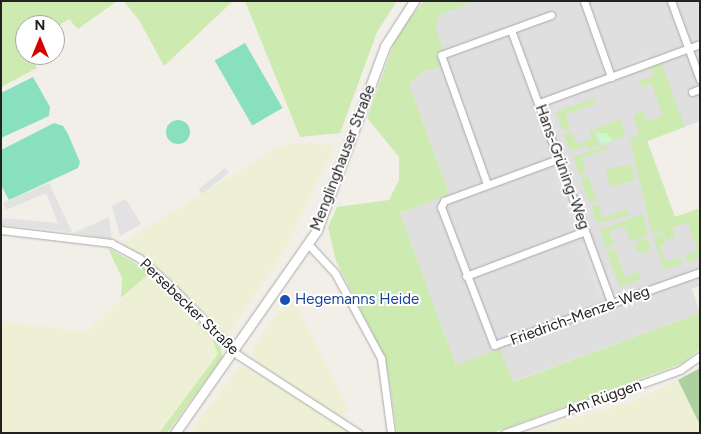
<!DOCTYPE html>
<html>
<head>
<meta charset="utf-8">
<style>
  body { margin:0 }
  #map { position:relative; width:701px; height:434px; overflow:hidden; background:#f2efe9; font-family:Figtree,sans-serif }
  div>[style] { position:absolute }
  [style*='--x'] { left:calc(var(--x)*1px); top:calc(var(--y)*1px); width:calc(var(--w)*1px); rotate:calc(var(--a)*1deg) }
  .residential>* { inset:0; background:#e0dfdf }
  .farmland>* { inset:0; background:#eef0d5 }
  .grass>* { inset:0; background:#cdebb0; transform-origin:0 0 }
  .round { border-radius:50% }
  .forest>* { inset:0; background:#add19e }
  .park>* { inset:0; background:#c8facc }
  .pitch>* { inset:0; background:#88e0be; transform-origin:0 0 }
  .parking>* { inset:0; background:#e2e2e2; transform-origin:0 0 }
  .roads { filter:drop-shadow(0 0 1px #a9a9a9) drop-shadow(0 0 1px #a9a9a9) }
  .minor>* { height:7px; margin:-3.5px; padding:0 3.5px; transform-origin:3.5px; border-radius:3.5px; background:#fff }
  .tertiary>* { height:9px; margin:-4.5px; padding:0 4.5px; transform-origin:4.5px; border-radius:4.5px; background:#fff }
  .dots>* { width:14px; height:14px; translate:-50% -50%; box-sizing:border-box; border:2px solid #fff; border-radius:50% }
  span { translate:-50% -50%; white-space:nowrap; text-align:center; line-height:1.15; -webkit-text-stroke:4px #fff; paint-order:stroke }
  .street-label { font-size:15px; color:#222 }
  .transit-label { font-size:15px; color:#164399 }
  .left { translate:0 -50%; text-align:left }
  .frame { position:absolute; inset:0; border:2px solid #222; pointer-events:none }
  .north { position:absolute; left:15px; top:15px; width:50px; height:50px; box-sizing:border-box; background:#fff; border:1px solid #a7a7a7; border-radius:50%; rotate:0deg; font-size:14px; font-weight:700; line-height:20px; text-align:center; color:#222 }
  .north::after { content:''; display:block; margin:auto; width:18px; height:22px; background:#d40000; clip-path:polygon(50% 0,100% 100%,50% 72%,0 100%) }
</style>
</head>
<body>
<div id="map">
  <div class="residential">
    <div style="clip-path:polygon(476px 1px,700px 1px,700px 121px,647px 141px,675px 217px,698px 209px,700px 213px,700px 286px,692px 289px,700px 313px,512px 382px,456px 365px,400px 213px,449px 194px,409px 84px,425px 71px,441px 65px,436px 54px,444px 51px,434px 26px,440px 15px)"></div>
  </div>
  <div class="farmland">
    <div style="clip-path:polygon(295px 143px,335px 145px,282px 255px,228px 335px,154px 264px,122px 243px,247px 166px,278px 147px)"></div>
    <div style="clip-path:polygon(149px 274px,212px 339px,218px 354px,159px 433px,1px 433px,1px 321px,86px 332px)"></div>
    <div style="clip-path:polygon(288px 300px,298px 309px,349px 411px,339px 416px,256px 364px,253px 355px,256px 343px)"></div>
    <div style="clip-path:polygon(240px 366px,253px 371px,352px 433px,190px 433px)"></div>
    <div style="clip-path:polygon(678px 380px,700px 425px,700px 433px,526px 433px,631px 402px)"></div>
  </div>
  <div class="grass">
    <div style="clip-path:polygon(1px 1px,117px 1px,78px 29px,69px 19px,55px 28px,55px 25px,25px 25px,25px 55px,30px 55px,37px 68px,1px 87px)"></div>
    <div style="clip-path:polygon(123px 1px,233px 1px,164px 66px,139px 20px)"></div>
    <div style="clip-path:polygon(245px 1px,397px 1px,377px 32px,340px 133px,300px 137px)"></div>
    <div style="clip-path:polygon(424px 1px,476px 1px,440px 15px,435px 26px,444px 51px,436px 54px,441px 66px,425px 71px,409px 84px,449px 194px,400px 213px,456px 365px,500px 349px,513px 382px,700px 313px,700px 349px,683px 363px,492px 433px,397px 433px,388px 372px,378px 344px,336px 261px,328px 227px,337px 207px,389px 200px,399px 180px,399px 157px,367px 118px,394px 43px,407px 21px)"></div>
    <div style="clip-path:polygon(661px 62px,685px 127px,647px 141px,675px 217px,698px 209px,700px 213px,700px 258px,687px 262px,685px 255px,698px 250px,687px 222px,672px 228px,675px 237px,667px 241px,663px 231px,652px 234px,630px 140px,639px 133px,633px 115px,643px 111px,647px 121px,663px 116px,651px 83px,641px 87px,639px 81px,654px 76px,651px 66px)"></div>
    <div style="clip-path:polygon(594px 98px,596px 103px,566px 115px,570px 128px,563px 131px,556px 112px)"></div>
    <div style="clip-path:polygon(621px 119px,625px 136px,613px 140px,606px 133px,597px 133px,595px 128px)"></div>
    <div style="clip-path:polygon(593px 129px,599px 145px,589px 149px,587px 145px,570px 151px,564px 135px,572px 132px,577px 144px,592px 139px,589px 130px)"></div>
    <div style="clip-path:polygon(606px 145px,607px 149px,582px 158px,586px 172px,579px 174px,573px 157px)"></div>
    <div style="left:631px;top:164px;width:17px;height:26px;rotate:77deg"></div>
    <div style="left:588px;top:176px;width:26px;height:8px;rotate:69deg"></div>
    <div style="clip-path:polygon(598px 204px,603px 218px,627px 209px,629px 216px,597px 223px,591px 207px)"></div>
    <div style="clip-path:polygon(643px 214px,648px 236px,630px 241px,624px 226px,609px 231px,614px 245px,606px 248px,600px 230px)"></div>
    <div style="clip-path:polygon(662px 233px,666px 244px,660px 246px,666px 262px,680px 257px,682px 264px,664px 270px,653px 237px)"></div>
    <div class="round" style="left:636px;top:239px;width:14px;height:14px"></div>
    <div style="clip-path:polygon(108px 248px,151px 272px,221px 348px,222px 358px,167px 433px,159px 433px,218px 354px,212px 339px,149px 274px,121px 298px,122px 278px)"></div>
    <div style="clip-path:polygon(615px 249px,625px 277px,639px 272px,641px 279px,620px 287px,607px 252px)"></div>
  </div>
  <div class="forest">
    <div style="clip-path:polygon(700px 368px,700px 425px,678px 380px)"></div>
  </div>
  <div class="park">
    <div style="clip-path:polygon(597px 133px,606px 133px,613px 140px,601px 144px)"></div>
  </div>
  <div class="pitch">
    <div style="left:245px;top:43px;width:75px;height:35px;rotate:60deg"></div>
    <div style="clip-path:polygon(33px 77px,50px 107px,49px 116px,1px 138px,1px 93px)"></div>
    <div class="round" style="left:166px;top:120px;width:24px;height:24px"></div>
    <div style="clip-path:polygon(54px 123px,63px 126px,67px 132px,80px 162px,78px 168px,9px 200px,1px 185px,1px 150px)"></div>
  </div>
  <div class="parking">
    <div style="left:647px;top:54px;width:7px;height:24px;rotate:63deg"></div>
    <div style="left:571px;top:96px;width:6px;height:19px;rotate:72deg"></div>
    <div style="left:552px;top:113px;width:21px;height:5px;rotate:71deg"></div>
    <div style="left:225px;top:168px;width:6px;height:34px;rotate:51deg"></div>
    <div style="left:560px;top:172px;width:50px;height:6px;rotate:69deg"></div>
    <div style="left:577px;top:182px;width:22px;height:5px;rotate:69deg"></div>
    <div style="clip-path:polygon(49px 183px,72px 232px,1px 225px,1px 218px,58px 223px,46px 193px,6px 210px,3px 203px)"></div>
    <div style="clip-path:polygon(126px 199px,141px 224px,120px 236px,112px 206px)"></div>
    <div style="clip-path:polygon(109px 217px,112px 239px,74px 233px,96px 223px)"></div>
    <div style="clip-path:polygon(586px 244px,605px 293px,599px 295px,581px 246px)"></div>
    <div style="left:610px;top:270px;width:18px;height:5px;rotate:71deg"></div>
  </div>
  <div class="roads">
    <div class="minor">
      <div style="--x:584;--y:1;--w:81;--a:70.4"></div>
      <div style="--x:671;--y:1;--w:84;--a:69.8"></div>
      <div style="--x:511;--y:30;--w:292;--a:69.8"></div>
      <div style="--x:692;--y:92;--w:9;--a:-21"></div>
      <div style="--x:539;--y:103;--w:171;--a:-20.1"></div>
      <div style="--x:558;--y:159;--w:121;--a:159.8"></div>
      <div style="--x:444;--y:201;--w:7;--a:117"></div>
      <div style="--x:441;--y:207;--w:148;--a:69"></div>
      <div style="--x:494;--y:345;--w:219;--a:-19.5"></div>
      <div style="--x:487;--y:184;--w:137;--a:-109.6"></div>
      <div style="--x:441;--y:55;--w:117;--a:-20"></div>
      <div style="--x:1;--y:230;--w:111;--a:6.7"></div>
      <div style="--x:111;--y:243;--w:32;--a:28"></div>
      <div style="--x:139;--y:258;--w:44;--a:41.3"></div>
      <div style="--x:172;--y:287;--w:95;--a:45.9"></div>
      <div style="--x:238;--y:355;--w:143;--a:33"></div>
      <div style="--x:308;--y:244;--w:40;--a:47"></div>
      <div style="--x:335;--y:273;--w:97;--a:61.6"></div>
      <div style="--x:381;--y:358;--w:76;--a:82.4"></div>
      <div style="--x:466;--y:276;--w:127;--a:-20.7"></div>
      <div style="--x:505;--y:433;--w:186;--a:-19.8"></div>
      <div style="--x:680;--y:370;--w:24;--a:-35"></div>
    </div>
    <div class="tertiary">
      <div style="--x:175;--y:433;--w:248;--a:-55"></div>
      <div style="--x:317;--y:230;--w:196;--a:-69.7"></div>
      <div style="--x:385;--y:46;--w:54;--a:-57.2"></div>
    </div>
  </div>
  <div class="dots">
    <div style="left:285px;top:300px;background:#1a4fb4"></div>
  </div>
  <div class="street-label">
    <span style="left:343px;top:158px;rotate:-69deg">Menglinghauser Straße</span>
    <span style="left:562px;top:167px;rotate:70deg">Hans-Grüning-Weg</span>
    <span style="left:189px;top:307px;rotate:44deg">Persebecker Straße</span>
    <span style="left:580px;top:316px;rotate:-20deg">Friedrich-Menze-Weg</span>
    <span style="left:604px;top:398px;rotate:-20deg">Am Rüggen</span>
  </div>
  <div class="transit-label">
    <span class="left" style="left:295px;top:300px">Hegemanns Heide</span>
  </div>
  <div class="frame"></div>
  <div class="north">N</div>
</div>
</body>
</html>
